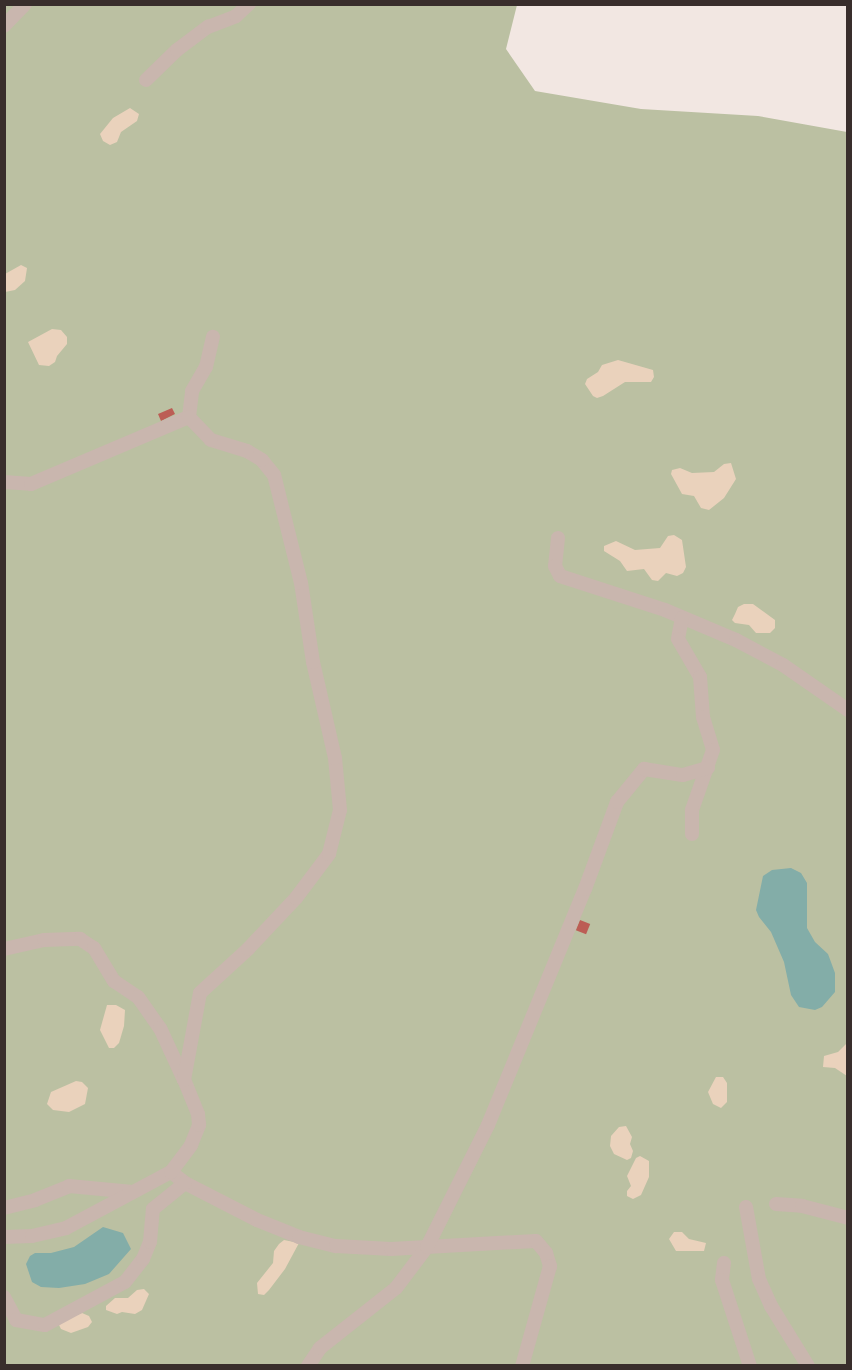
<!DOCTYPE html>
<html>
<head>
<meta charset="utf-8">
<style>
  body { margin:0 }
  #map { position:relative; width:852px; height:1370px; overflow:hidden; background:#f2e7e2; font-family:"DM Sans",sans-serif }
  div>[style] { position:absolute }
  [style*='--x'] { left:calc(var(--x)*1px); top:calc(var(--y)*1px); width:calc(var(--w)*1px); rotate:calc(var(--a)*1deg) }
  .green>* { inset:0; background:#bbc0a2 }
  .sand>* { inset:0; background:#ead2bc }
  .water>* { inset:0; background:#83ada8 }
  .building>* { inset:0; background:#bc5d55; transform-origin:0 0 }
  .service>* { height:14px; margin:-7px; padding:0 7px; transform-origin:7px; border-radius:7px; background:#c9b6ae }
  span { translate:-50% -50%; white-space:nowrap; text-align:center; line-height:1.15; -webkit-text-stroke:4.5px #f9f2ee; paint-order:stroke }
  .frame { position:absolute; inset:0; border:6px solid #392e2c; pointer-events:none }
</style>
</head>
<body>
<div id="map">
  <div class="green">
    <div style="clip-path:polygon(5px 5px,517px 5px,506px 49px,535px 91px,641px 109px,758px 116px,847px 132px,847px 1365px,5px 1365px)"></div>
  </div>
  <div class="sand">
    <div style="clip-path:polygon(130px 108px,139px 114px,137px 121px,121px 132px,117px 142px,110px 145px,103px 141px,100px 134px,113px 118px)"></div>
    <div style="clip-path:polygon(21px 265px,27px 268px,25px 281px,15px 290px,5px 292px,5px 274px)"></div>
    <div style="clip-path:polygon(52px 329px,61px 330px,67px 337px,67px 344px,57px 356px,55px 362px,49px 366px,39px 365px,28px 342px)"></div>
    <div style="clip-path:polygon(618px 360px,653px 370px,654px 377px,651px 382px,625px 382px,603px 396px,597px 398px,593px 396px,585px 384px,587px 379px,598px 372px,602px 365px)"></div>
    <div style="clip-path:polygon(731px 463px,736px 479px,724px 498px,709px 510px,701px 508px,694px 496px,682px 494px,671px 474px,672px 470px,680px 468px,692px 473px,714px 472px,724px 464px)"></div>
    <div style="clip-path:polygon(674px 535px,682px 540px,686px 567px,683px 573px,677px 576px,666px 573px,658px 581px,652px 580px,644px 569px,627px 571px,620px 561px,604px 551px,604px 546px,616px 541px,635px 550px,660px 548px,668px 536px)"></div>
    <div style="clip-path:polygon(744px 604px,753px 604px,775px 620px,775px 628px,770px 633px,756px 633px,749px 625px,735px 623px,732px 620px,735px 614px,738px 607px)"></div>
    <div style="clip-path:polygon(107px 1005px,116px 1005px,125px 1010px,124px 1026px,119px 1043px,114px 1048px,109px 1048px,100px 1030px)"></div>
    <div style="clip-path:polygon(847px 1043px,847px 1076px,835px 1068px,823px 1067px,824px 1056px,838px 1052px)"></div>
    <div style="clip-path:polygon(716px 1077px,723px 1077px,727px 1083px,727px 1102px,721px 1108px,713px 1104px,708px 1092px)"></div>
    <div style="clip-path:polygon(76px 1081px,82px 1082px,88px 1088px,85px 1104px,69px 1112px,53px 1110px,47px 1104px,51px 1092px)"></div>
    <div style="clip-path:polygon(626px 1126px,632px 1137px,630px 1144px,633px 1151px,631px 1158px,627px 1160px,614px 1154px,610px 1146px,611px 1136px,619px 1127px)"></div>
    <div style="clip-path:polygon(640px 1156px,649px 1161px,649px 1177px,641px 1195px,633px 1199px,627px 1196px,627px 1191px,631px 1186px,627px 1176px,636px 1158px)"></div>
    <div style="clip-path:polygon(674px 1232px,682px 1232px,689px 1239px,706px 1243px,704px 1251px,676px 1251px,669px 1239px)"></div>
    <div style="clip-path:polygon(284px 1240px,299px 1243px,285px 1269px,269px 1290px,264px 1295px,258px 1294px,257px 1283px,273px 1263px,274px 1251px,279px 1244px)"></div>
    <div style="clip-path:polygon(144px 1289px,149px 1294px,142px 1310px,135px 1314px,122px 1312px,117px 1314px,106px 1310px,106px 1306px,115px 1298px,128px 1298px,137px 1290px)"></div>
    <div style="clip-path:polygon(82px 1313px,89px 1316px,92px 1322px,88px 1327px,71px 1333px,61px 1329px,59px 1325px,63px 1321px)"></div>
  </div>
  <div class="water">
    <div style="clip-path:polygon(791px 868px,801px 873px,807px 883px,807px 928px,815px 942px,828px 954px,835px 973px,835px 992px,822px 1007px,815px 1010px,799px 1007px,791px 995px,784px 962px,771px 932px,759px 917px,756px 910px,763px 876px,772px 870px)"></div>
    <div style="clip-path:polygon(103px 1227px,123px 1233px,131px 1249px,109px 1274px,85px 1284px,59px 1288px,41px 1287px,32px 1282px,26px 1264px,30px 1256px,35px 1253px,51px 1253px,74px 1247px)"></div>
  </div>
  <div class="building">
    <div style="clip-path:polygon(172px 408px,175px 414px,161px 421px,158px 414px)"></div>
    <div style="left:580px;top:920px;width:11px;height:11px;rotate:22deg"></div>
  </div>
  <div class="service">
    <div style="--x:4;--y:26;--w:30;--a:-46"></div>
    <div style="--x:146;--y:80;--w:43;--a:-44.1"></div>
    <div style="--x:177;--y:50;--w:39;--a:-37"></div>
    <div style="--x:208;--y:27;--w:30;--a:-21"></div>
    <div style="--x:236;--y:16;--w:18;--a:-43"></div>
    <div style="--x:4;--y:482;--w:27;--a:4"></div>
    <div style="--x:31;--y:484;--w:172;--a:-23"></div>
    <div style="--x:189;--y:417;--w:26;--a:-83"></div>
    <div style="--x:192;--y:391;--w:28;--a:-60"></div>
    <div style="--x:206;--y:367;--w:31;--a:-77"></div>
    <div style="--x:558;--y:538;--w:28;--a:96"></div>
    <div style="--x:555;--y:566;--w:11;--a:63"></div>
    <div style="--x:560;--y:576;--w:110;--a:17.9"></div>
    <div style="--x:665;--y:610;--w:77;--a:22.9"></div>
    <div style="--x:736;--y:640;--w:53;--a:28"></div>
    <div style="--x:783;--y:665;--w:79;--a:34.7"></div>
    <div style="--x:682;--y:618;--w:21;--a:101"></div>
    <div style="--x:678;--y:639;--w:44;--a:59.9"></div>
    <div style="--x:700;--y:677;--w:40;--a:85.7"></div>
    <div style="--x:703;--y:717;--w:34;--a:73"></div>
    <div style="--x:713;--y:750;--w:64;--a:109.3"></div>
    <div style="--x:692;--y:810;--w:24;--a:90"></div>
    <div style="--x:4;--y:949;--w:41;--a:-12.7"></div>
    <div style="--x:44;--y:940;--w:36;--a:-2"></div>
    <div style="--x:80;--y:939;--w:17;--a:33"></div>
    <div style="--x:94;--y:948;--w:39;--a:59"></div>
    <div style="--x:114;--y:981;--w:29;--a:34"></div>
    <div style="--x:138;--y:997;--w:38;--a:55"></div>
    <div style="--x:160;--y:1028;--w:57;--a:65.2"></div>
    <div style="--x:171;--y:1172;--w:18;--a:38"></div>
    <div style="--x:185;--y:1183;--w:81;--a:27.2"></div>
    <div style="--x:257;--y:1220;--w:45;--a:22"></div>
    <div style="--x:299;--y:1237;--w:38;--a:14"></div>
    <div style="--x:336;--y:1246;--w:55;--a:3.1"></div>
    <div style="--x:391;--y:1249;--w:145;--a:-3.2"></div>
    <div style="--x:536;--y:1241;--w:16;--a:50"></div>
    <div style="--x:546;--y:1253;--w:14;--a:73"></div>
    <div style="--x:550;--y:1266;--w:104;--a:105.6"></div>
    <div style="--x:776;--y:1204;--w:26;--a:4"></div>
    <div style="--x:802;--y:1206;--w:48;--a:14.6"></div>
    <div style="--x:746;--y:1207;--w:73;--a:79.8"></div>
    <div style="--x:759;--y:1279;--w:30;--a:66"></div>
    <div style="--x:771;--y:1306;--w:70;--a:58.3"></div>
    <div style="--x:4;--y:1208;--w:32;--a:-14"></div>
    <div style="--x:35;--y:1200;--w:37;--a:-22"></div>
    <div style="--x:69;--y:1186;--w:64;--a:5.4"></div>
    <div style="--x:4;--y:1237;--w:28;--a:-2"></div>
    <div style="--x:32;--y:1236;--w:35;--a:-13"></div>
    <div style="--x:66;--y:1228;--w:119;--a:-28.1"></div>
    <div style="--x:171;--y:1172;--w:34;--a:-53"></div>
    <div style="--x:191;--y:1145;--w:22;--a:-68"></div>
    <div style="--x:199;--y:1125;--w:11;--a:-95"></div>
    <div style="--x:198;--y:1114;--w:37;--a:-112"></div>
    <div style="--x:184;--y:1080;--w:88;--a:-79.6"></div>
    <div style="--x:200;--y:993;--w:65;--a:-42.5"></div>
    <div style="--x:248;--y:949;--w:70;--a:-46.7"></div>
    <div style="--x:296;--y:898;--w:55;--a:-53.1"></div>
    <div style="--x:329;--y:854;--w:45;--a:-76"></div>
    <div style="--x:340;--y:810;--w:52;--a:-95.5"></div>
    <div style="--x:335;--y:758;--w:98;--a:-102.9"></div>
    <div style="--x:313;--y:662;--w:80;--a:-98.6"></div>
    <div style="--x:301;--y:583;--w:111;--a:-104"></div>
    <div style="--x:274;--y:475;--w:19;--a:-129"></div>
    <div style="--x:262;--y:460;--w:17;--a:-149"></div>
    <div style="--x:247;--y:451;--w:38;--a:-163"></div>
    <div style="--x:211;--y:440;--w:32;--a:-134"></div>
    <div style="--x:724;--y:1263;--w:17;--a:97"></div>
    <div style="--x:722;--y:1280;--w:90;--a:72"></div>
    <div style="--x:4;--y:1297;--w:26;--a:62"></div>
    <div style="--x:16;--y:1320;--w:29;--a:10"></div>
    <div style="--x:45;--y:1325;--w:91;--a:-28.3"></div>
    <div style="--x:125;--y:1282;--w:29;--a:-52"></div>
    <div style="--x:143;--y:1259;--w:18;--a:-68"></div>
    <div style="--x:150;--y:1242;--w:33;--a:-85"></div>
    <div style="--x:153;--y:1209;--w:41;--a:-39.1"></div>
    <div style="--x:308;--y:1366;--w:22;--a:-56"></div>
    <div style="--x:320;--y:1348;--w:97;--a:-38.3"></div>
    <div style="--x:396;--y:1288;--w:51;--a:-52.9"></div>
    <div style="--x:427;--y:1247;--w:136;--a:-63.4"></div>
    <div style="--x:488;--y:1125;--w:255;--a:-67.7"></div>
    <div style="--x:585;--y:889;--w:93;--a:-69.8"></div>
    <div style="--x:617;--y:802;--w:43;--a:-50.7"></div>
    <div style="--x:644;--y:769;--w:39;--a:9"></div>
    <div style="--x:683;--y:775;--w:26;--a:-16"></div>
  </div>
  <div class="frame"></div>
</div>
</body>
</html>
